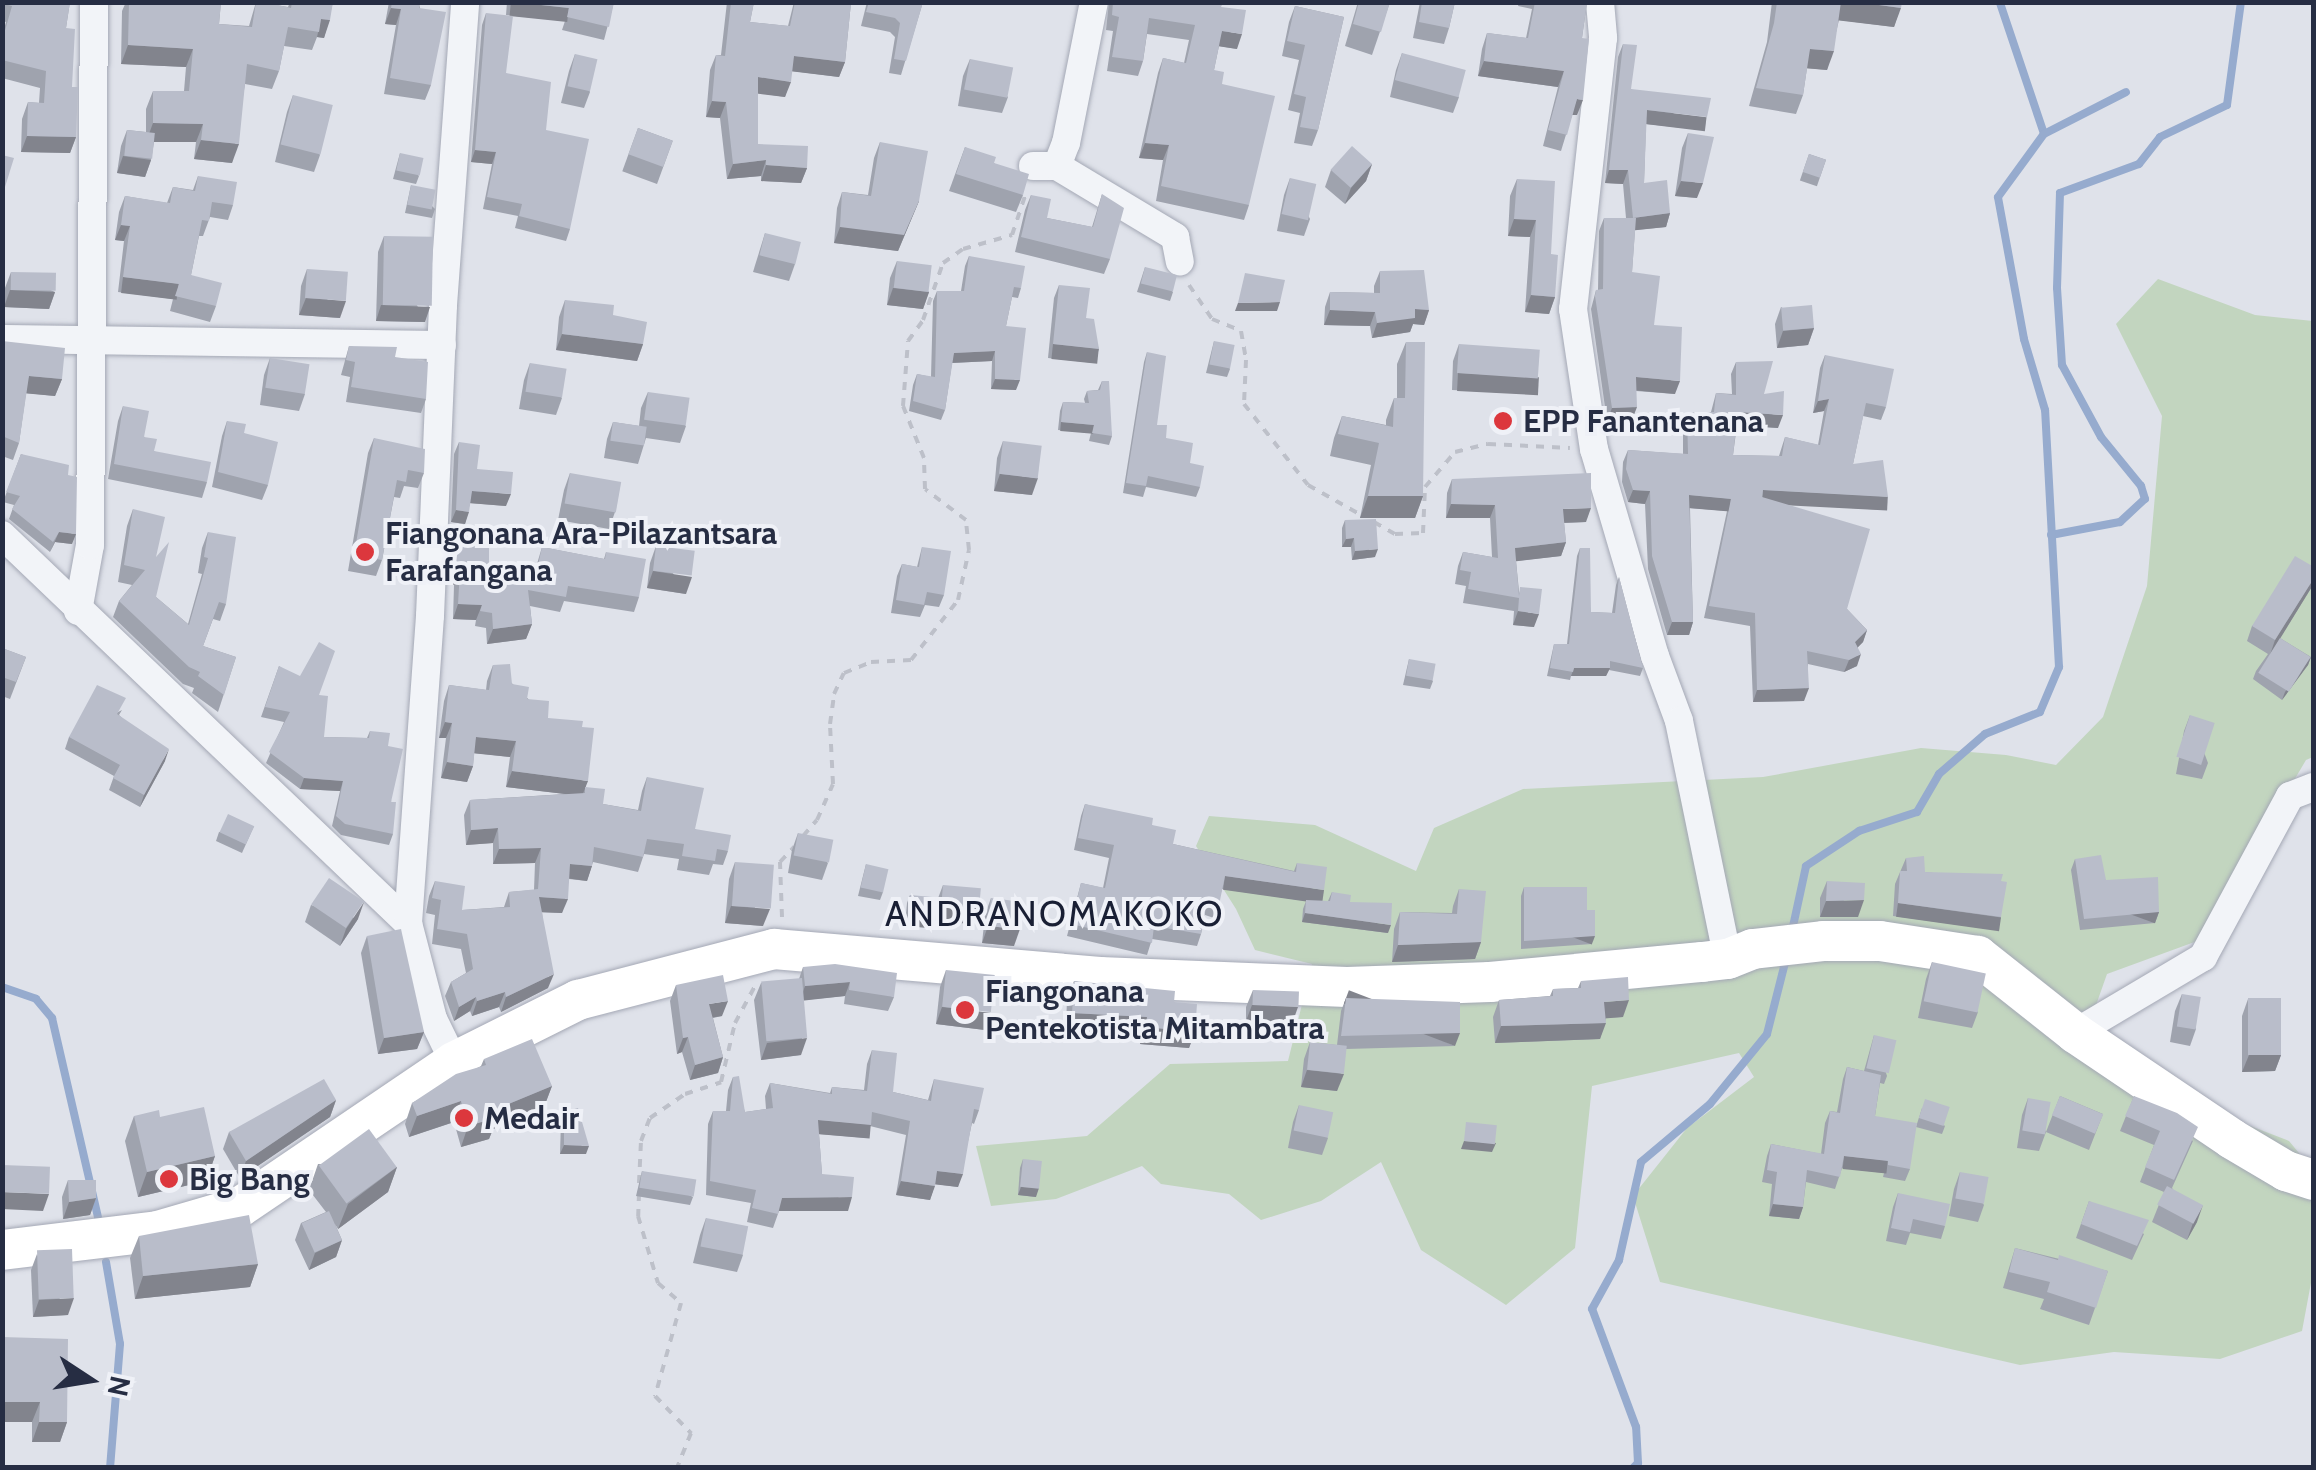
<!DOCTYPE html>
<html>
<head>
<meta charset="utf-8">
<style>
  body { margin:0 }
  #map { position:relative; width:2316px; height:1470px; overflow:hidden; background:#dfe2ea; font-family:Cabin,sans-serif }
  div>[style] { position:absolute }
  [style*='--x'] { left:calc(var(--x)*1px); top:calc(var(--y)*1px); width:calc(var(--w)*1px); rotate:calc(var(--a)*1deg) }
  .green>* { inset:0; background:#c2d5bf }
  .stream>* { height:8px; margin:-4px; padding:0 4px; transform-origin:4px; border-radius:4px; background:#96abce }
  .path>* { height:4px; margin-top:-2px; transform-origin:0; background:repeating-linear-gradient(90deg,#bdc0c9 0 8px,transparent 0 16px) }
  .roads { filter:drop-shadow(0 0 2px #a4a8b5) drop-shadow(0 0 2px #a4a8b5) }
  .street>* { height:28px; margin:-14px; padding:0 14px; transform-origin:14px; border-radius:14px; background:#f2f4f8 }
  .secondary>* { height:40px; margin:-20px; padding:0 20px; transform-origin:20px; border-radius:20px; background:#fff }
  .wall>* { inset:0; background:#9fa3ae; transform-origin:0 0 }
  .shaded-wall>* { inset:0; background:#82848d; transform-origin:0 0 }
  .building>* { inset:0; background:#b9bdca; transform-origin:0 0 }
  .dots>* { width:28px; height:28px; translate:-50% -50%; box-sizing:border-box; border:5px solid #eff1f7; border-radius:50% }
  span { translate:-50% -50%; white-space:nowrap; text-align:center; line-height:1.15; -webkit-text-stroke:8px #eff1f7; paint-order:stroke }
  .poi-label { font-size:32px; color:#262d43; font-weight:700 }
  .left { translate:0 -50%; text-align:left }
  .neighbourhood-label { font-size:35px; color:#191f34; letter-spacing:2.5px }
  .frame { position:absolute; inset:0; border:5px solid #262d43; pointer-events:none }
  .north { position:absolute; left:40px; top:1330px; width:100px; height:100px; -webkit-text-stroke:8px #eff1f7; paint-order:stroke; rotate:102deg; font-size:28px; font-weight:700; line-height:40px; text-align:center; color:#262d43 }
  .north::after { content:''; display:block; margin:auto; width:35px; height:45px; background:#262d43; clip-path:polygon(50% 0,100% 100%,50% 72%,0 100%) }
</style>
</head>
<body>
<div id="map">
  <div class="green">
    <div style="clip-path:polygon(2158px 279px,2255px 315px,2313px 321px,2313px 757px,2306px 760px,2200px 940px,2107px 974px,2077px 1059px,2289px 1141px,2313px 1170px,2313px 1272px,2302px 1331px,2220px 1359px,2114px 1352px,2020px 1365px,1660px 1282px,1633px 1196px,1687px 1128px,1754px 1077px,1739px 1053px,1592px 1086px,1575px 1248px,1506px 1305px,1421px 1250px,1381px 1162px,1321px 1201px,1261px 1220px,1229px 1194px,1161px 1184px,1142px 1166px,1056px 1199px,991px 1206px,976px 1146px,1087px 1136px,1170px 1064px,1288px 1061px,1312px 964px,1255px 950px,1236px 909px,1196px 846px,1209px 816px,1315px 825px,1416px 871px,1434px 828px,1523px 789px,1763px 777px,1921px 748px,2006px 755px,2056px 765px,2103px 717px,2147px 586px,2162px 416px,2116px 324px)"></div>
  </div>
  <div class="stream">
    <div style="--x:2000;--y:3;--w:138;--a:71.4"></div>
    <div style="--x:2051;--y:535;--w:70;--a:-10.7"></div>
    <div style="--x:2120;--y:522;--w:34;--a:-43"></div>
    <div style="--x:2145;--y:499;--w:14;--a:-107"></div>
    <div style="--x:2141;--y:486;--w:63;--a:-129.2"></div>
    <div style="--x:2101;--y:437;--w:82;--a:-118.4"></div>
    <div style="--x:2062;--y:365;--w:77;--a:-93.7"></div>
    <div style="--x:2057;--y:288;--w:95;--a:-88.2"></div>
    <div style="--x:2060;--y:193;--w:84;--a:-20.2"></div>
    <div style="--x:2139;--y:164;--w:34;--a:-52"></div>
    <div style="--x:2160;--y:137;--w:74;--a:-25.5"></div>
    <div style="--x:2227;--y:105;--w:104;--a:-82.3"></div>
    <div style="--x:1792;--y:931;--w:66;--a:-77.8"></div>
    <div style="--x:1806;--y:866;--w:64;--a:-33.4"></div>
    <div style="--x:1859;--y:831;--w:61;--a:-18.1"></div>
    <div style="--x:1917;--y:812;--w:44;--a:-59.9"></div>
    <div style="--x:1939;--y:774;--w:61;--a:-41"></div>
    <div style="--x:1985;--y:734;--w:59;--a:-21.8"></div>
    <div style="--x:2040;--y:712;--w:49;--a:-67.1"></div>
    <div style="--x:2059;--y:667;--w:257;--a:-93.1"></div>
    <div style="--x:2045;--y:410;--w:74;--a:-106.5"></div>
    <div style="--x:2024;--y:339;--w:144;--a:-100.4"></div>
    <div style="--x:1998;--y:197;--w:78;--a:-53.9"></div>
    <div style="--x:2044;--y:134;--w:92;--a:-27.1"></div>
    <div style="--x:2;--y:987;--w:36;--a:19"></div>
    <div style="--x:36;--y:999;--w:25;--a:50"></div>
    <div style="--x:52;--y:1018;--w:208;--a:77"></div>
    <div style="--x:106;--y:1262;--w:83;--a:80.3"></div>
    <div style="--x:120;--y:1344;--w:124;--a:94.6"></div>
    <div style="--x:1633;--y:1468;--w:7;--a:-45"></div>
    <div style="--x:1638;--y:1463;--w:36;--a:-93"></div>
    <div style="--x:1636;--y:1427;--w:126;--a:-110.4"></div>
    <div style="--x:1592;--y:1309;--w:56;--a:-61.1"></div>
    <div style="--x:1619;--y:1260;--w:100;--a:-77.3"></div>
    <div style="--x:1641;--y:1162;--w:90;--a:-40"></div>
    <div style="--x:1710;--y:1104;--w:90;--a:-50.8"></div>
    <div style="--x:1767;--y:1034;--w:77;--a:-75.8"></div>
  </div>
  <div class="path">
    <div style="--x:1189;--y:285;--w:41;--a:55.9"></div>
    <div style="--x:1212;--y:319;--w:31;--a:22"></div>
    <div style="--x:1241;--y:331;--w:29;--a:80"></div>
    <div style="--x:1246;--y:360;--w:44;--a:92.6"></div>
    <div style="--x:1244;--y:404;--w:103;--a:51.7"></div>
    <div style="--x:1308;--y:485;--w:61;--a:29.5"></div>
    <div style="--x:1374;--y:522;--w:24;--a:30"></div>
    <div style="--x:1395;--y:534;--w:28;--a:-2"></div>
    <div style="--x:1423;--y:533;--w:46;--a:-87.5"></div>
    <div style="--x:1425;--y:487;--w:46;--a:-49.4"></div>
    <div style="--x:1455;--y:452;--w:34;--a:-14"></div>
    <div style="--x:1488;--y:444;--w:82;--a:2.8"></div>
    <div style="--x:803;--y:836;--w:21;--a:-49"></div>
    <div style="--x:817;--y:820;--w:39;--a:-66"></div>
    <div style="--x:833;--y:784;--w:60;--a:-92.9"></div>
    <div style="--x:830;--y:724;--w:30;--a:-82"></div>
    <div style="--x:834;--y:694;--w:23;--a:-65"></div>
    <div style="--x:844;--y:673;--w:29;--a:-22"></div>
    <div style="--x:871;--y:662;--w:40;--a:-2.9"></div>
    <div style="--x:911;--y:660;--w:76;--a:-51.9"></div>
    <div style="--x:958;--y:600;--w:51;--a:-77.6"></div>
    <div style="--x:969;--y:550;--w:30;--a:-96"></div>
    <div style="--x:966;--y:520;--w:51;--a:-142.9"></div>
    <div style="--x:925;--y:489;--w:31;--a:-92"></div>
    <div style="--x:924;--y:458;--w:56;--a:-112"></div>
    <div style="--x:903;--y:406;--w:65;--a:-85.6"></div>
    <div style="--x:908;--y:341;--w:26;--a:-54"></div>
    <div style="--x:923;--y:320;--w:60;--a:-70.7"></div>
    <div style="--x:943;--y:263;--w:24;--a:-35"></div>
    <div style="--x:963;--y:249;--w:51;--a:-15.9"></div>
    <div style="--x:1012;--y:235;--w:47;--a:-71.6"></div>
    <div style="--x:782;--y:917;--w:55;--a:-92.1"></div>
    <div style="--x:780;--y:862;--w:21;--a:-47"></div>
    <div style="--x:639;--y:1183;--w:42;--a:-87.3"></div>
    <div style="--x:641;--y:1141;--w:25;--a:-69"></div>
    <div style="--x:650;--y:1118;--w:42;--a:-34.4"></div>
    <div style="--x:685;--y:1094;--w:38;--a:-18"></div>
    <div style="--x:721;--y:1082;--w:61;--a:-76.7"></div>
    <div style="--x:735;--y:1023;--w:42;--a:-61.6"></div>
    <div style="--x:639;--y:1193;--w:23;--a:92"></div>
    <div style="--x:638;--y:1216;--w:70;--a:73.4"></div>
    <div style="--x:658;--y:1283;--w:30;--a:41"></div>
    <div style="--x:681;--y:1303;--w:97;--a:105.6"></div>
    <div style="--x:655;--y:1396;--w:52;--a:45.8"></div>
    <div style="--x:691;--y:1433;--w:38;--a:112"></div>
  </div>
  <div class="roads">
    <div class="street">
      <div style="--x:1600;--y:2;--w:36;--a:85"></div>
      <div style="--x:1603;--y:38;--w:273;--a:96.3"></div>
      <div style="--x:1573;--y:309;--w:142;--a:81.5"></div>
      <div style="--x:1594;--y:449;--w:216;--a:73.6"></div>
      <div style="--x:1655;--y:656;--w:69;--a:69.7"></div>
      <div style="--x:1679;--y:721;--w:243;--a:78.4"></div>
      <div style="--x:1033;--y:166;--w:24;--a:0"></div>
      <div style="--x:1057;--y:166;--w:25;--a:-69"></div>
      <div style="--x:1066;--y:143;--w:144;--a:-78.8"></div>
      <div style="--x:1057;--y:166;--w:138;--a:31"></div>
      <div style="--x:1175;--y:237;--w:25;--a:79"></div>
      <div style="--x:2;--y:339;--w:440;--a:0.8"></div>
      <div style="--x:2;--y:535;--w:562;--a:43.7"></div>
      <div style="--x:78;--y:611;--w:67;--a:-79.7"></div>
      <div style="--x:90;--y:545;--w:543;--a:-89.58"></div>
      <div style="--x:2075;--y:1033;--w:149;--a:-30.7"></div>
      <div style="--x:2203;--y:957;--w:183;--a:-61.6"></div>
      <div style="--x:2290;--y:796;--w:26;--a:-21"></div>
      <div style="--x:454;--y:1062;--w:48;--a:-116"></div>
      <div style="--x:433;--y:1019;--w:99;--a:-104.6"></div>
      <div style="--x:408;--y:923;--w:308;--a:-85.9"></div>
      <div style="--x:430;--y:616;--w:311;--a:-87.6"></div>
      <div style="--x:443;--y:305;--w:304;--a:-85.8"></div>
    </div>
    <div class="secondary">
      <div style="--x:2;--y:1250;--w:157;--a:-6.9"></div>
      <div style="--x:158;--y:1231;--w:85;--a:-16.3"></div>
      <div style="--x:240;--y:1207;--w:258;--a:-34.1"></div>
      <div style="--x:454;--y:1062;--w:139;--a:-26.6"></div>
      <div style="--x:578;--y:1000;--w:203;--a:-14.6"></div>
      <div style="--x:774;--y:949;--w:327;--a:4.9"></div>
      <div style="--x:1100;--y:977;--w:247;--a:2.3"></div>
      <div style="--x:1347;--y:987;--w:143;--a:-2"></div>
      <div style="--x:1490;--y:982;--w:213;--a:-5.4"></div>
      <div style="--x:1702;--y:962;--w:26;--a:-7"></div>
      <div style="--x:1728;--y:959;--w:27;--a:-22"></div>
      <div style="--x:1753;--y:949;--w:70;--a:-6.5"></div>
      <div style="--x:1823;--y:941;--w:57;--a:0"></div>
      <div style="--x:1880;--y:941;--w:99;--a:8.7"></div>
      <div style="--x:1978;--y:956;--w:124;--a:38.4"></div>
      <div style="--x:2075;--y:1033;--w:189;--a:34"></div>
      <div style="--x:2232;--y:1139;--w:63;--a:30.7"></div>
      <div style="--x:2286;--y:1171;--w:29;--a:18"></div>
    </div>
  </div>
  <div class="wall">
    <div style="clip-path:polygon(5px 2px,70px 2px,66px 28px,76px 137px,70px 153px,21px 152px,22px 119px,28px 102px,39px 103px,40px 88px,2px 78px,2px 35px,6px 22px,2px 21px,2px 18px)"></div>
    <div style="clip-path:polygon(126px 2px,221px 2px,219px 24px,249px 26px,256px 2px,288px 7px,290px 2px,333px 2px,324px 38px,317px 37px,312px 50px,284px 46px,279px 71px,272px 89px,245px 84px,232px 163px,194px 159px,196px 142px,154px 142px,151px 160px,145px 177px,117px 173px,121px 146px,127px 130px,146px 132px,146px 109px,153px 91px,184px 91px,186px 67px,121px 64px,122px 11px)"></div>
    <div style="clip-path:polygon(389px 2px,419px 2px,431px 85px,425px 100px,384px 94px,396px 25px,385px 24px)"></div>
    <div style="clip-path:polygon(507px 2px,614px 2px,604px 40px,562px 30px,565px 21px,506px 15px)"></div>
    <div style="clip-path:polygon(727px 2px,754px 2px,750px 22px,788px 26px,794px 2px,851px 3px,845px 62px,839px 77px,792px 71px,785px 97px,758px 93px,758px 144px,807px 168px,801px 183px,761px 181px,761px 176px,727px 179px,720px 118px,706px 117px,710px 70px,716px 55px,721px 55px)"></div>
    <div style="clip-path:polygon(867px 2px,923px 2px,901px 75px,889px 73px,895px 37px,890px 32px,861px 26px)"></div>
    <div style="clip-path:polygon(1109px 2px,1222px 2px,1221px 7px,1237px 49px,1219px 46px,1214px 70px,1222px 84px,1249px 205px,1244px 220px,1156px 201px,1163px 160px,1139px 158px,1158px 73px,1163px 58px,1184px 63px,1189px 40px,1147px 34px,1143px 61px,1138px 76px,1107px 71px,1113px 31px,1106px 30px)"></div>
    <div style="clip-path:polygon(1358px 2px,1390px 2px,1372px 55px,1345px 46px)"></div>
    <div style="clip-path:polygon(1420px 2px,1455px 2px,1449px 28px,1444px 44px,1413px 38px)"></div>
    <div style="clip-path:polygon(1519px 2px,1587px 2px,1582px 38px,1577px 115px,1572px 115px,1561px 151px,1543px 146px,1558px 87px,1478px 76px,1482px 49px,1487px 33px,1526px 38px,1532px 9px,1518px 6px)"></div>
    <div style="clip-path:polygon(1772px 2px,1902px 2px,1894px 27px,1839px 20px,1827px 70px,1807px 68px,1803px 95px,1796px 114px,1749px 106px,1767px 42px)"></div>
    <div style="clip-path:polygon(1295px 6px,1344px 17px,1318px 130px,1312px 146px,1294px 143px,1300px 113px,1288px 110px,1299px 60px,1282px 56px,1289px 22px)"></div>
    <div style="clip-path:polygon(486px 13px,506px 73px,546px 130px,570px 229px,566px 241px,515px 228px,518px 216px,483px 209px,492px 164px,471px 162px,482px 25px)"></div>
    <div style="clip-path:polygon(1623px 44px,1631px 89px,1702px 130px,1646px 124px,1644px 183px,1670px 213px,1666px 227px,1635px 230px,1632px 272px,1654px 325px,1675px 394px,1636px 391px,1632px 420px,1607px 421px,1591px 309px,1596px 290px,1598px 290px,1599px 231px,1604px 218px,1626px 218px,1623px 184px,1605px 183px,1618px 57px)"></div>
    <div style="clip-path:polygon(1402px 53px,1459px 97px,1453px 113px,1390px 97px,1396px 70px)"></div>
    <div style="clip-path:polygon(575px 54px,590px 92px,584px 108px,561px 103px,569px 71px)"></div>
    <div style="clip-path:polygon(970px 59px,1008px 97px,1002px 113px,958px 106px,963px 76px)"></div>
    <div style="clip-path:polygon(293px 95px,320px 155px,314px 172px,275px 162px,287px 112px)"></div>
    <div style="left:638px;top:128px;width:37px;height:46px;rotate:20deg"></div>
    <div style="clip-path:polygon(1688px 133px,1697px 198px,1675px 196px,1682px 148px)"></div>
    <div style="clip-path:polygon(880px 142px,919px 201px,898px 251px,834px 243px,837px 208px,842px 192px,868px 195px,874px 158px)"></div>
    <div style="clip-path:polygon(965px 147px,994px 163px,1023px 195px,1016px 212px,949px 191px)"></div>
    <div style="clip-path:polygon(400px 153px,419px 176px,416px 184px,393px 179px)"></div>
    <div style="left:1809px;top:154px;width:18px;height:28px;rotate:19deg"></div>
    <div style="clip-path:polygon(1372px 164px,1366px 181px,1345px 204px,1325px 187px,1331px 170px)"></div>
    <div style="clip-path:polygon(198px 176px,233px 205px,228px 220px,210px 217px,203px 236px,199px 236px,191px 275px,216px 306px,210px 322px,170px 311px,173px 299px,118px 292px,124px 241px,115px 240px,119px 212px,125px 196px,167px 203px,173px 187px,193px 190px)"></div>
    <div style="clip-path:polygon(1290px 178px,1310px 219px,1304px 236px,1277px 231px,1284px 195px)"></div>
    <div style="clip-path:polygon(1517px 179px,1551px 254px,1555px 297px,1549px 314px,1525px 312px,1530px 237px,1508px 236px,1510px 196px)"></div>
    <div style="clip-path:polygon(411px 185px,435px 209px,432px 218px,405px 213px)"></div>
    <div style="clip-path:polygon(1102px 194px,1110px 259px,1104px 274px,1015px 252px,1025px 210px,1031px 195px,1047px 218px,1092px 227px)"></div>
    <div style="clip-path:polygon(765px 233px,795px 264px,789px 281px,753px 272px)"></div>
    <div style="clip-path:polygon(384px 236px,425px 322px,376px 321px,378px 252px)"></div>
    <div style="clip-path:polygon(969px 256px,1021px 288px,1018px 298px,1012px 297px,1006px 326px,1016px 390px,991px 389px,992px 361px,952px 363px,945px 410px,941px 420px,909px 411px,913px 385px,917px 374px,931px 377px,933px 301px,937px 291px,961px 291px,965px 266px)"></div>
    <div style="clip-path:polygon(897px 261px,929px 292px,923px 309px,887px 305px,890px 278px)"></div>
    <div style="clip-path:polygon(1145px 267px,1173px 292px,1170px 301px,1137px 292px)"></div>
    <div style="clip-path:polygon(307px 269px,340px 318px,299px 315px,301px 286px)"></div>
    <div style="clip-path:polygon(1380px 271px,1429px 310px,1424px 325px,1413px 324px,1410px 332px,1372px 338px,1370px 326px,1324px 325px,1325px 307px,1330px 292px,1374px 293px,1374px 286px)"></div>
    <div style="clip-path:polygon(11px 272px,55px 292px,49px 309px,4px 307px,5px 288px)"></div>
    <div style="clip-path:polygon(1059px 285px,1086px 318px,1099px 349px,1094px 363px,1048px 358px,1054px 298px)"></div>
    <div style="clip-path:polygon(565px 300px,643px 344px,637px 361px,556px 350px,559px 317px)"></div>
    <div style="clip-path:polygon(1781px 307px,1814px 328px,1808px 345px,1777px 348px,1775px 324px)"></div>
    <div style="clip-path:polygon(2px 341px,62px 379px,55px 396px,26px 393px,19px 443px,13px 460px,2px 456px)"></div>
    <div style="clip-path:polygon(1214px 341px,1230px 369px,1227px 377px,1206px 373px)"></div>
    <div style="clip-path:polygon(1406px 342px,1423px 496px,1415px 518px,1360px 518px,1371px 465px,1330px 456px,1334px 438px,1342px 416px,1386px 425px,1386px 420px,1394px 398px,1397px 398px,1397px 364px)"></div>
    <div style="clip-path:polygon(1459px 344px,1532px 394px,1452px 390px,1453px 361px)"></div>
    <div style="clip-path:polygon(349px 346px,395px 357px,426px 399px,421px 413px,346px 402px,350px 377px,341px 375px)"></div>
    <div style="clip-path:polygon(1147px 352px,1157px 425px,1166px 438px,1190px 463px,1200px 487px,1196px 497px,1146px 487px,1143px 497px,1123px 493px,1144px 362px)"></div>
    <div style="clip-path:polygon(1825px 355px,1886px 407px,1881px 420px,1863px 416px,1853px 464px,1884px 510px,1785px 504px,1847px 609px,1867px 630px,1863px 642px,1858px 647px,1857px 666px,1844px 672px,1808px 664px,1804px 701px,1753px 702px,1750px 626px,1704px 618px,1727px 511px,1690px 508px,1693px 622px,1689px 635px,1667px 635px,1648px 569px,1645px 504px,1628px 502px,1622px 482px,1623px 462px,1628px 450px,1683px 454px,1683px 426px,1687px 413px,1711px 412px,1716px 393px,1732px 394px,1731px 374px,1736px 362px,1764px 394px,1778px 428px,1737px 425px,1733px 455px,1779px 456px,1785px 437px,1818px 445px,1824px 411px,1813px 413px,1820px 368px)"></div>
    <div style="clip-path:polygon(270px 358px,305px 394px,299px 411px,260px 405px,264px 375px)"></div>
    <div style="clip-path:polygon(530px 363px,562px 398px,556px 415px,519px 409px,524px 380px)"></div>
    <div style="clip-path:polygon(1102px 381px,1112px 436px,1109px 445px,1089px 441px,1091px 433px,1058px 430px,1060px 411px,1063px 402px,1085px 403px,1084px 399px,1087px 391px,1098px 390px)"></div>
    <div style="clip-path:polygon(648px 392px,686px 426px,680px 443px,646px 438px,638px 464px,604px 458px,607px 439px,613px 422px,639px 426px,641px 408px)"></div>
    <div style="clip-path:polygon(123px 406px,154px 451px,207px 482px,202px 498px,108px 479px,118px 421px)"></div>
    <div style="clip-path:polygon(227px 421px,244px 433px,268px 485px,262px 500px,212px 487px,222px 436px)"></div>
    <div style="clip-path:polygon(374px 438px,424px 473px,418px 488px,404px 486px,400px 498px,394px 497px,382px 560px,376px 576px,348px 571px,368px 453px)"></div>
    <div style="clip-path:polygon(1003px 441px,1032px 495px,994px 491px,997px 458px)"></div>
    <div style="clip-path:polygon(459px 442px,477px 469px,506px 506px,470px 503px,465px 524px,451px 522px,454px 454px)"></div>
    <div style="clip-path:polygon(21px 454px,68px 475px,72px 544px,55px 542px,50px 552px,9px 519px,14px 505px,3px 502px)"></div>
    <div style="clip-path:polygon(570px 473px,615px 512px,609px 529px,558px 520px,564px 490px)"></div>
    <div style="clip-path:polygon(1452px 479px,1586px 522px,1564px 523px,1566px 542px,1561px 556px,1516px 561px,1519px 591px,1534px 627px,1513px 625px,1514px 611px,1463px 603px,1466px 586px,1455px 584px,1458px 566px,1463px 552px,1492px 557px,1490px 518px,1446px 518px,1447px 493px)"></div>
    <div style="clip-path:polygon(133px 509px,156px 557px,156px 597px,188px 624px,202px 574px,198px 573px,202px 548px,208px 532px,226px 604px,220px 621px,213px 619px,203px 646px,236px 657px,218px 712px,192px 693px,194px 688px,183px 684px,113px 617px,119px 601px,132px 585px,118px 582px,127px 526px)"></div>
    <div style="clip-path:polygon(1345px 520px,1375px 557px,1352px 560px,1351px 547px,1342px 547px,1342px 528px)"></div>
    <div style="clip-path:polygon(461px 529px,489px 574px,534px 574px,542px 547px,604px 559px,606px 552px,639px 597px,634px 612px,564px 601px,560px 612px,530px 606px,532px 624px,526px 639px,487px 644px,486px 628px,475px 626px,476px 620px,453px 619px,454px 585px,449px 584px,455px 544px)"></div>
    <div style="clip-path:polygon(656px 546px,686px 594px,647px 588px,650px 563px)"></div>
    <div style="clip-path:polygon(922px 547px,944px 595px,939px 607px,925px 605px,920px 617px,891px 613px,897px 576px,902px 564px,917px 567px)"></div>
    <div style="clip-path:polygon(1580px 548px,1591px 612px,1612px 613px,1616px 585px,1619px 577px,1643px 668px,1640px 676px,1609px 670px,1606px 676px,1571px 676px,1570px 680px,1547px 676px,1554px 644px,1567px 644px,1577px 556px)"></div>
    <div style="clip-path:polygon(2314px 567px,2313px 585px,2280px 638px,2311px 657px,2308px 665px,2282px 700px,2253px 679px,2256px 671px,2268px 654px,2247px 641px,2252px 626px)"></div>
    <div style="clip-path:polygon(2px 648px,26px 657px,10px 699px,2px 696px)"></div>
    <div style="clip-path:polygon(1409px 659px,1433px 681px,1430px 689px,1403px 685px)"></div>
    <div style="clip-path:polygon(493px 665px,548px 718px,586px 787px,603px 804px,638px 810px,642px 791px,647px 777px,695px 829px,728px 851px,723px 865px,713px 864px,709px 875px,677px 870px,679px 859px,644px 854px,638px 872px,593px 862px,587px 881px,569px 879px,562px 913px,542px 912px,548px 988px,501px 1012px,499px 1007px,472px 1016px,470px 1011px,454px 1021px,445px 996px,451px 982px,466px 973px,461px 949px,432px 944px,435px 915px,426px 913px,429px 896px,435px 881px,462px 910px,504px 907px,509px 892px,534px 890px,535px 863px,493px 864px,493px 843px,466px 845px,464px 815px,470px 800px,565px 794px,506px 787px,510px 757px,474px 753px,473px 766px,467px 782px,441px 778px,446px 738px,439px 738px,444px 701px,449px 685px,486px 690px,487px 681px)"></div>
    <div style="clip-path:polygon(279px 666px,319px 695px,324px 737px,367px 738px,370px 731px,388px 746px,393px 834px,389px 845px,341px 835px,332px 826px,340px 791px,300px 789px,266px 763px,284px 722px,261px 717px)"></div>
    <div style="clip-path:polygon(122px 710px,119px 715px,165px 761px,140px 807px,109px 790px,114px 776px,65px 749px,69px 737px)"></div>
    <div style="clip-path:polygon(2190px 715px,2208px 763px,2202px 779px,2176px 774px,2184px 731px)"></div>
    <div style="clip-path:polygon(1085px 804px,1152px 825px,1173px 844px,1294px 871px,1297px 863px,1320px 901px,1328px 901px,1332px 892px,1350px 902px,1388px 933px,1302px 922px,1303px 909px,1306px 901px,1222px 889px,1214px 918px,1205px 915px,1201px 934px,1197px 946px,1152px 939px,1147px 955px,1067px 936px,1081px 883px,1103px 888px,1109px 858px,1074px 850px,1081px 816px)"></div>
    <div style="clip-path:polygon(254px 826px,242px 853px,216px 841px,219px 832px)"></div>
    <div style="clip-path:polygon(798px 833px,828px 863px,822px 880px,788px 873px,792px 850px)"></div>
    <div style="clip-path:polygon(1906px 858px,1925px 872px,2001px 881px,2001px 917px,1996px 930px,1893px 916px,1895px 884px)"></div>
    <div style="clip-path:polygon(2075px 859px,2106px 880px,2159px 912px,2155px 923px,2080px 930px,2071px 870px)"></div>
    <div style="clip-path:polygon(735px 862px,763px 926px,725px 923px,729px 879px)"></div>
    <div style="clip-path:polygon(866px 864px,883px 892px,880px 900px,858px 896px)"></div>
    <div style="clip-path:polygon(1827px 881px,1858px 917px,1820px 917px,1820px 898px)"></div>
    <div style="clip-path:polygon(943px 885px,979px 907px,973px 924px,935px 921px,937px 901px)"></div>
    <div style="clip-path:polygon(1524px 887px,1587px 910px,1592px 944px,1521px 949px,1521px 896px)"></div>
    <div style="clip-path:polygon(1459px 889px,1481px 942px,1475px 959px,1392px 962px,1394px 929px,1400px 912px,1452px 913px,1453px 906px)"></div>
    <div style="clip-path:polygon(910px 895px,930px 928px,905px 926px,907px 903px)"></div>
    <div style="clip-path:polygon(991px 898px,1014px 946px,982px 943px,985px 915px)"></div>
    <div style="clip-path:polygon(311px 905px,358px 919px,340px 946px,305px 922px)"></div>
    <div style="clip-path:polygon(367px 936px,424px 1032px,417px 1049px,378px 1054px,361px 953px)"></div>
    <div style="clip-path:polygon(1932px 962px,1978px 1012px,1972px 1028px,1918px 1018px,1926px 979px)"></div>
    <div style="clip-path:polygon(803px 967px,894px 997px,888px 1011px,844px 1004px,845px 996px,804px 1000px,801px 1055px,761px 1060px,754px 1000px,761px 983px,799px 979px)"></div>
    <div style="clip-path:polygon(946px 970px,985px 1030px,936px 1024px,940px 987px)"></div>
    <div style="clip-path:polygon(1074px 981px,1174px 1002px,1195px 1032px,1189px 1048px,1140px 1044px,1141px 1034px,1066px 1030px,1067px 998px)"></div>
    <div style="clip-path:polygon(1581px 981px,1623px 1017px,1606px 1018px,1600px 1039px,1495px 1043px,1493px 1017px,1499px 1000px,1550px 996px,1553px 989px,1578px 988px)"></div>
    <div style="clip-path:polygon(676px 985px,722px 1016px,713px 1018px,723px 1057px,718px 1073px,690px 1080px,682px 1052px,677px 1054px,670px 1001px)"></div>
    <div style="clip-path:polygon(1253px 990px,1292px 1024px,1246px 1021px,1246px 1007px)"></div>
    <div style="clip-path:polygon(2182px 994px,2196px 1029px,2190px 1046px,2170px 1042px,2175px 1011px)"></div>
    <div style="clip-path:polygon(1346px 998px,1455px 1046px,1346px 1049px,1337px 1091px,1301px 1087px,1304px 1059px,1310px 1042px,1337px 1045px,1341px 1011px)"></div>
    <div style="clip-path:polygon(2248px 999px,2281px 1055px,2275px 1071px,2242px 1072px,2242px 1016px)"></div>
    <div style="clip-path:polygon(1874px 1035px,1887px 1076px,1884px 1084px,1880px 1083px,1875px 1116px,1910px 1169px,1905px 1181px,1883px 1177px,1884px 1173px,1842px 1168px,1835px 1189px,1806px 1182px,1803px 1207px,1799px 1219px,1769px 1216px,1772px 1184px,1762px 1182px,1767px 1156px,1771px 1144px,1821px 1154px,1825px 1123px,1830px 1111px,1837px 1112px,1843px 1079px,1847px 1067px,1864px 1071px)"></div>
    <div style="clip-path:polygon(872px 1050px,893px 1092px,928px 1100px,934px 1079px,979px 1110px,974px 1124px,972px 1123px,958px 1187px,935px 1184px,930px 1200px,896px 1195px,906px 1135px,870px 1126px,866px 1138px,819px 1134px,822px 1174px,848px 1211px,779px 1211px,773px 1228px,747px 1222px,751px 1203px,706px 1195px,708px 1124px,713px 1111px,726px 1111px,728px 1090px,733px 1077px,745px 1112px,766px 1109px,765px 1096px,770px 1083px,830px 1093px,832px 1087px,864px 1090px,867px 1064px)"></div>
    <div style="clip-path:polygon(484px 1059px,552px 1086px,544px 1107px,493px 1129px,489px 1139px,461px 1147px,454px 1122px,409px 1137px,405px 1124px,412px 1103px,481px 1066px)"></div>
    <div style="clip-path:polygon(2060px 1096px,2103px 1114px,2089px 1150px,2046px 1132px,2039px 1151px,2017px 1148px,2022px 1115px,2028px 1098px,2046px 1132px)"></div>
    <div style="clip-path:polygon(2134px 1096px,2193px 1141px,2172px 1188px,2197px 1222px,2187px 1240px,2152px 1222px,2164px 1192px,2140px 1182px,2154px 1145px,2120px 1131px)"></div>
    <div style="clip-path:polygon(336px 1100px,330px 1117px,240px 1178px,223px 1149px,229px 1132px)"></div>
    <div style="clip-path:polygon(1299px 1105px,1328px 1138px,1322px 1155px,1288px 1148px,1293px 1122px)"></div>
    <div style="clip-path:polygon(1922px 1108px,1945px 1126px,1942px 1134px,1916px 1127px)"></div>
    <div style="clip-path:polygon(564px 1112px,586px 1154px,560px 1154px,561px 1120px)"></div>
    <div style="clip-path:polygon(134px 1116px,160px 1117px,215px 1156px,206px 1181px,138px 1197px,125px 1141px)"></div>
    <div style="clip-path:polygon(1023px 1159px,1036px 1197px,1018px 1195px,1020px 1168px)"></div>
    <div style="clip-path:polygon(318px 1164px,397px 1167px,388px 1192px,338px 1229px,335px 1224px,342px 1240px,336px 1257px,309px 1270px,295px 1240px,301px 1223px,326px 1212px,309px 1190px)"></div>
    <div style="clip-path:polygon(642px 1171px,693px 1197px,690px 1205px,636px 1196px)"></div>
    <div style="clip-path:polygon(1960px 1172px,1984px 1205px,1978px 1222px,1949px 1216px,1954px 1189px)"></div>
    <div style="clip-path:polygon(68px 1180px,96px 1198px,90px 1215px,63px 1219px,62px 1197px)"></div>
    <div style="clip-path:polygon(1898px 1193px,1945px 1226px,1941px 1239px,1910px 1233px,1906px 1245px,1886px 1241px,1893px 1207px)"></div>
    <div style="clip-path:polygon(2089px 1201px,2144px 1234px,2132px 1260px,2076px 1238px)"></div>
    <div style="clip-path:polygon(706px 1218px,743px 1255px,737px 1272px,693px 1263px,700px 1235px)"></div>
    <div style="clip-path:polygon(139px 1236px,258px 1264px,250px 1287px,135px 1299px,130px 1258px)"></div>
    <div style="clip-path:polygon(2015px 1248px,2108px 1271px,2089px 1325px,2040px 1309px,2044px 1299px,2003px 1288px)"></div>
    <div style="clip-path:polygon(37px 1254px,68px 1315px,33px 1317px,31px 1270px)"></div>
    <div style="clip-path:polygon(2px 1337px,67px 1422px,60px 1442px,32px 1442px,32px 1422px,2px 1422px)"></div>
  </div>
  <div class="shaded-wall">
    <div style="left:511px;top:2px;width:58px;height:14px;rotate:6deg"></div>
    <div style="clip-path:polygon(1841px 2px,1857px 2px,1901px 8px,1894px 27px,1835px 20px)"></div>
    <div style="clip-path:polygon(391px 8px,401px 9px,396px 25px,385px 24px)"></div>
    <div style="clip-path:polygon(321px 19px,330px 20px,324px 38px,317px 37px)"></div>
    <div style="clip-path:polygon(1222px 31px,1242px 34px,1237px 49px,1217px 46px)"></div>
    <div style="clip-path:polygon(128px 45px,193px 49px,186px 67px,121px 64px)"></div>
    <div style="clip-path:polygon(1810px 49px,1834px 51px,1827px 70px,1803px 68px)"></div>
    <div style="clip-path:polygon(794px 56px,845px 62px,839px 77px,789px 71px)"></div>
    <div style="clip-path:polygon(1484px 61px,1564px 71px,1558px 87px,1478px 76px)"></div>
    <div style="clip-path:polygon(758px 77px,791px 82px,785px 97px,753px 93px)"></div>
    <div style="clip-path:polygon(1577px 99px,1583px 100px,1577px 115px,1571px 115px)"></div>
    <div style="clip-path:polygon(712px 101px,726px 102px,720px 118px,706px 117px)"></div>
    <div style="left:1647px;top:110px;width:60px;height:14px;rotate:7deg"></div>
    <div style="clip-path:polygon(153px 123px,203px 124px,196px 142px,146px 142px)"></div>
    <div style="clip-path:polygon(27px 136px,76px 137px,70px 153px,21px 152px)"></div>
    <div style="clip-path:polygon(201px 140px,239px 144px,232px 163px,194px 159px)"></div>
    <div style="clip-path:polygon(1145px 143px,1169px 145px,1163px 160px,1139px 158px)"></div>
    <div style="clip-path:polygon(475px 150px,496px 152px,492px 164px,471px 162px)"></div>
    <div style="clip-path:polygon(123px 156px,151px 160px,145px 177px,117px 173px)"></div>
    <div style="clip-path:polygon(766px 160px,761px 176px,727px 179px,733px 164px)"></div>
    <div style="clip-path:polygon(1372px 164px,1366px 181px,1345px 204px,1351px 188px)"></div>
    <div style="clip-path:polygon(766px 165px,807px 168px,801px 183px,761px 181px)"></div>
    <div style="clip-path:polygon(1609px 170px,1628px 170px,1623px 184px,1605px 183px)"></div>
    <div style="clip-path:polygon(1681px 181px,1703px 183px,1697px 198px,1675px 196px)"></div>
    <div style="clip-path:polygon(919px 201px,898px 251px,834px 243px,840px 227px)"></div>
    <div style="clip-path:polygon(1670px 213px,1666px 227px,1628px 231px,1633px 218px)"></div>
    <div style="clip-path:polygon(1514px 219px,1536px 220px,1530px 237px,1508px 236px)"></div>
    <div style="clip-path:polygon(121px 225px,130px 226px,124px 241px,115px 240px)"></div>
    <div style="left:123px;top:277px;width:56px;height:16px;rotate:7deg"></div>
    <div style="clip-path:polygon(893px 288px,929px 292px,923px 309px,887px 305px)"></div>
    <div style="clip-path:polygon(10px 290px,55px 292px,49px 309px,4px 307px)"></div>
    <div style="clip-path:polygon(1531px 295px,1555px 297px,1549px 314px,1525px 312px)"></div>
    <div style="clip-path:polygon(306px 298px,346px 301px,340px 318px,299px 315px)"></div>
    <div style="clip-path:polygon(1280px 302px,1277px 311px,1235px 311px,1238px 303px)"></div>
    <div style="clip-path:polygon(381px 305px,430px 307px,425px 322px,376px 321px)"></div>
    <div style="clip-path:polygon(1415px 309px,1429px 310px,1424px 325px,1413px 324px,1410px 332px,1372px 338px,1377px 323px)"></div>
    <div style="clip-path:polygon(1330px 310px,1375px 312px,1370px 326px,1324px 325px)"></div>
    <div style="clip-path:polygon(1814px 328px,1808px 345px,1777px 348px,1783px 331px)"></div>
    <div style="clip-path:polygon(562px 334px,643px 344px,637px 361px,556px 350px)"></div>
    <div style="left:1053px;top:344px;width:46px;height:15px;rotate:6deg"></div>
    <div style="clip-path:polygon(995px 351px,992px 361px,950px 363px,954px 353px)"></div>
    <div style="left:1458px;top:373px;width:81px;height:18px;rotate:3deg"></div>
    <div style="clip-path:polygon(29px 376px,62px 379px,55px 396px,22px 393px)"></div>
    <div style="clip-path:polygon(1636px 377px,1680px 381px,1675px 394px,1631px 390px)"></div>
    <div style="clip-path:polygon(995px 379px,1020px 380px,1016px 390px,991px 389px)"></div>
    <div style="clip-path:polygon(1829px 399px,1824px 411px,1813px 413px,1818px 401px)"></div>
    <div style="clip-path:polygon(1637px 407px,1632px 420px,1607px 421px,1612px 408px)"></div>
    <div style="clip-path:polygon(1738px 412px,1783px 415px,1778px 428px,1734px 425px)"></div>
    <div style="left:1061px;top:422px;width:33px;height:9px;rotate:5deg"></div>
    <div style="clip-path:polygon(1000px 474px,1038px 478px,1032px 495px,994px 491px)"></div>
    <div style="clip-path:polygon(1633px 490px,1650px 491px,1645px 504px,1628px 502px)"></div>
    <div style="left:1763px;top:490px;width:125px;height:14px;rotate:3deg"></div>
    <div style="clip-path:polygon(472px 491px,511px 494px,506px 506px,468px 503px)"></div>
    <div style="left:1689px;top:495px;width:42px;height:13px;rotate:5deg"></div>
    <div style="clip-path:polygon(1368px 496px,1423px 496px,1415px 518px,1360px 518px)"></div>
    <div style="clip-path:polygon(1451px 504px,1495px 505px,1490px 518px,1446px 518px)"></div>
    <div style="clip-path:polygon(1591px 508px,1586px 522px,1558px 523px,1563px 509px)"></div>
    <div style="clip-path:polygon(456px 510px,469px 512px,465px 524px,451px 522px)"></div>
    <div style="clip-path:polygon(59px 532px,76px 534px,72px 544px,55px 542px,50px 552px)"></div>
    <div style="clip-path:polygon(1354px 538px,1351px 547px,1342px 547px,1346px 539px)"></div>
    <div style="clip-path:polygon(1566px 542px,1561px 556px,1510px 562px,1515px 548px)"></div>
    <div style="clip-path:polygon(1378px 549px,1375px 557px,1352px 560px,1355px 551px)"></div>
    <div style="clip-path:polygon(454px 569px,460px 570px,454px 585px,449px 584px)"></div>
    <div style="clip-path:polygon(653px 571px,692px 577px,686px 594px,647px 588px)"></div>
    <div style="clip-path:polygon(2314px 578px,2313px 585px,2270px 655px,2275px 640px)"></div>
    <div style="clip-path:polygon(458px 604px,482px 605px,476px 620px,453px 619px)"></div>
    <div style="clip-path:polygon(1518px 611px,1539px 614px,1534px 627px,1513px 625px)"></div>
    <div style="clip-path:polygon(1672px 622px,1693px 622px,1689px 635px,1667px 635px)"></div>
    <div style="clip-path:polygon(532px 624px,526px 639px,487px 644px,493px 629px)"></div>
    <div style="clip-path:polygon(1867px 630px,1863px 642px,1851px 654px,1855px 642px)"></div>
    <div style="clip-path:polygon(1861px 654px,1857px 666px,1844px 672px,1849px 660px)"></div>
    <div style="clip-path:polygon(2311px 657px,2308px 665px,2282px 700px,2285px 692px)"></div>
    <div style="clip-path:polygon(1574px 668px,1610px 668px,1606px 676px,1571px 676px)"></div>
    <div style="clip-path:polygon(1809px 688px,1804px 701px,1753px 702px,1757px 690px)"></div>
    <div style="clip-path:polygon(445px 722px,452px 723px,446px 738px,439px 738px)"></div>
    <div style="clip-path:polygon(476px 737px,516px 741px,510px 757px,471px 753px)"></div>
    <div style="clip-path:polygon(169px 749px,165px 761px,140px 807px,144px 795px)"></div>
    <div style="clip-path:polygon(447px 762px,473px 766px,467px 782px,441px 778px)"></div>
    <div style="clip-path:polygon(512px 771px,588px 781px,582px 796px,506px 787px)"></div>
    <div style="clip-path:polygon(304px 778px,343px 781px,340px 791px,300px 789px)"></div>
    <div style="clip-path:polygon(498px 828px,493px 843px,466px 845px,471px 830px)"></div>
    <div style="clip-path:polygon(541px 848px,535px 863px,493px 864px,499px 849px)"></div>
    <div style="clip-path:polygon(570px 864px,592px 866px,587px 881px,565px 878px)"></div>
    <div style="left:1225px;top:876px;width:100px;height:14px;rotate:8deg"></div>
    <div style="clip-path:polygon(539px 897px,568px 899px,562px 913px,534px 912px)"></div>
    <div style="clip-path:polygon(1864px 900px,1858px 917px,1820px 917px,1826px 901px)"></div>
    <div style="clip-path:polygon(364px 902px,358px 919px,340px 946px,346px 929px)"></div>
    <div style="left:1898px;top:903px;width:104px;height:14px;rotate:8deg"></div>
    <div style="clip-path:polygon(941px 904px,979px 907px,973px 924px,935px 921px)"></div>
    <div style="clip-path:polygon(731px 906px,770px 909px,763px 926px,725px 923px)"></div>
    <div style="left:2159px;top:912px;width:12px;height:75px;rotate:110deg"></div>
    <div style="clip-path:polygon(1305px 913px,1391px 925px,1388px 933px,1302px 922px)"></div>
    <div style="clip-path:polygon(908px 918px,933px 920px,930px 928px,905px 926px)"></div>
    <div style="clip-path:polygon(988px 926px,1020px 929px,1014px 946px,982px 943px)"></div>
    <div style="left:1595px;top:936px;width:9px;height:71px;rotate:111deg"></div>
    <div style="clip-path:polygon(1481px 942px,1475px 959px,1392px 962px,1398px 945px)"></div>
    <div style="clip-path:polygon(554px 974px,548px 988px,501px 1012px,506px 997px)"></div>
    <div style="clip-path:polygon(850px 982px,845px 996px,800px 1001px,805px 986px)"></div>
    <div style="clip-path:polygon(505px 992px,499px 1007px,472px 1016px,477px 1001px)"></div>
    <div style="clip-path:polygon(476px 997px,470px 1011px,454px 1021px,459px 1007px)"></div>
    <div style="clip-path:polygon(1629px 1000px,1623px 1017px,1598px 1019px,1604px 1002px)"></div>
    <div style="clip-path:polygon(728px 1001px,722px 1016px,703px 1019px,709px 1004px)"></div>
    <div style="clip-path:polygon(1252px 1005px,1298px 1007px,1292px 1024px,1246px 1021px)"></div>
    <div style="clip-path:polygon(942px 1007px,991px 1013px,985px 1030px,936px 1024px)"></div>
    <div style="left:1072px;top:1013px;width:75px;height:18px;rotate:3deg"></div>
    <div style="clip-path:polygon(1606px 1023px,1600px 1039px,1495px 1043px,1501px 1026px)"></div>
    <div style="clip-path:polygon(1146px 1027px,1195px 1032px,1189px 1048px,1140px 1044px)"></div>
    <div style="clip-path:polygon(424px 1032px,417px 1049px,378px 1054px,384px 1038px)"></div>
    <div style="left:1460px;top:1033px;width:14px;height:119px;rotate:111deg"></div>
    <div style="clip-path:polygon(688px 1037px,682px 1052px,677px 1054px,683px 1038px)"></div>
    <div style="clip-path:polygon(807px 1038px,801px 1055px,761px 1060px,767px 1043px)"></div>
    <div style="clip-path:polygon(2249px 1055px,2281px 1055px,2275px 1071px,2242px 1072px)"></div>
    <div style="clip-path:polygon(723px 1057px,718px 1073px,690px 1080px,695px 1065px)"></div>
    <div style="clip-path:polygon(1307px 1070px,1344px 1074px,1337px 1091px,1301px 1087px)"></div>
    <div style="clip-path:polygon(552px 1086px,544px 1107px,493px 1129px,489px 1139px,461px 1147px,468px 1126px,494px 1110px)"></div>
    <div style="clip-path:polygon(336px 1100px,330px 1117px,240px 1178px,246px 1161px)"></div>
    <div style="clip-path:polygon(461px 1101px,454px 1122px,409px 1137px,417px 1116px)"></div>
    <div style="left:818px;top:1120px;width:53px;height:14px;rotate:5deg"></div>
    <div style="clip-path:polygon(1464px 1141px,1496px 1143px,1492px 1152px,1461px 1149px)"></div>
    <div style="clip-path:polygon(564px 1145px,589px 1146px,586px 1154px,560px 1154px)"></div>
    <div style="clip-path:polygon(215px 1156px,206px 1181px,138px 1197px,147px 1172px)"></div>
    <div style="left:1844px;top:1156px;width:44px;height:13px;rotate:6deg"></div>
    <div style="clip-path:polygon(397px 1167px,388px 1192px,338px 1229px,348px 1204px)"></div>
    <div style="clip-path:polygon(937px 1171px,963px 1174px,958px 1187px,932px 1184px)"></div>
    <div style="clip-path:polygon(901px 1181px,935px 1186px,930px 1200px,896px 1195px)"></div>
    <div style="clip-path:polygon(1021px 1187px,1039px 1188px,1036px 1197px,1018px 1195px)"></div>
    <div style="clip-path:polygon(2px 1192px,49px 1194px,43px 1211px,2px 1209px)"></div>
    <div style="clip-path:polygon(852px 1197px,848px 1211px,777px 1211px,782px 1198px)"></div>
    <div style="clip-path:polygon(96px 1198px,90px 1215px,63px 1219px,69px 1202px)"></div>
    <div style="clip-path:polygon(1773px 1204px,1803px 1207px,1799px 1219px,1769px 1216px)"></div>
    <div style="clip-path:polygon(2203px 1205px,2197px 1222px,2187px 1240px,2193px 1223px)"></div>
    <div style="clip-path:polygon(342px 1240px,336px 1257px,309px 1270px,315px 1253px)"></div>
    <div style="clip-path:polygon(258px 1264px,250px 1287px,135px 1299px,143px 1276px)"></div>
    <div style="clip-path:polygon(74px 1298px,68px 1315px,33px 1317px,39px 1300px)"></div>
    <div style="clip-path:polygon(2px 1402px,40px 1402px,32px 1422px,2px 1422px)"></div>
    <div style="clip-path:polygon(39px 1422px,67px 1422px,60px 1442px,32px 1442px)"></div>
  </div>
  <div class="building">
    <div style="clip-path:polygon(8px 2px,70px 2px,66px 28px,75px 29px,72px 87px,78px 87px,76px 137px,27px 136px,28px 102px,44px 103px,46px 71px,2px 60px,2px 41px,12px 6px,8px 5px)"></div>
    <div style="clip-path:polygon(129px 2px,221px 2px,219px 24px,252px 27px,256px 2px,265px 2px,291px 8px,292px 2px,333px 2px,330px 20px,321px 19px,319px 32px,288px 27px,279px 71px,247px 64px,239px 144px,201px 140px,203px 124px,153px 123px,153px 91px,189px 91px,193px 49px,128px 45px)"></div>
    <div style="clip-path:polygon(392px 2px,419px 2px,419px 8px,446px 12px,431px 85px,390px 78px,401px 9px,391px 8px)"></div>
    <div style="clip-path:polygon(514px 2px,614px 2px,609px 27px,567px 17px,569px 8px)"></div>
    <div style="clip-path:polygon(731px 2px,754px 2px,750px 22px,790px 26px,795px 2px,851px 3px,845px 62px,794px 56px,791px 82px,758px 77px,758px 144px,808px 146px,807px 168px,766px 165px,766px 160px,733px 164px,726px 102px,712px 101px,716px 55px,725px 56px)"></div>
    <div style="clip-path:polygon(869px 2px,923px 2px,906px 61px,894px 59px,900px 23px,895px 18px,866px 12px)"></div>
    <div style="clip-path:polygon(1113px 2px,1222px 2px,1221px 7px,1246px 10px,1242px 34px,1222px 31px,1214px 70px,1224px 72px,1222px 84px,1275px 96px,1249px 205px,1161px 186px,1169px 145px,1145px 143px,1163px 58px,1186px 63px,1195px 25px,1149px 18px,1143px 61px,1112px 57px,1119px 17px,1112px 15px)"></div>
    <div style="clip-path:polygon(1359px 2px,1390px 2px,1381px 32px,1353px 24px)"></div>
    <div style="clip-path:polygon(1422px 2px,1455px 2px,1449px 28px,1419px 22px)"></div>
    <div style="clip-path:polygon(1535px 2px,1587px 2px,1582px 38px,1589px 39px,1583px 100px,1577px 99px,1567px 135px,1548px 130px,1564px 71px,1484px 61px,1487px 33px,1528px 38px)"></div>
    <div style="clip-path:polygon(1777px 2px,1841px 2px,1834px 51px,1810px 49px,1803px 95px,1756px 88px,1774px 23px)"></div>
    <div style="clip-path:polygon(1857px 2px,1902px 2px,1901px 8px)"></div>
    <div style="clip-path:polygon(1295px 6px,1344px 17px,1318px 130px,1300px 127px,1306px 97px,1294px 94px,1305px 45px,1287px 41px)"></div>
    <div style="clip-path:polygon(486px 13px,513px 16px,506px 73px,551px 82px,546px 130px,589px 139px,570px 229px,519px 216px,522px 204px,487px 197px,496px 152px,475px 150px)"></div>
    <div style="clip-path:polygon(1623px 44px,1637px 45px,1631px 89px,1711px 98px,1707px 117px,1647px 110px,1644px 183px,1667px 180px,1670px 213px,1633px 218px,1628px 170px,1609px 170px)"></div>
    <div style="left:1402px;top:53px;width:66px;height:28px;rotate:15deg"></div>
    <div style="left:575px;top:54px;width:23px;height:33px;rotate:13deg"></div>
    <div style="left:970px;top:59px;width:44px;height:31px;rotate:11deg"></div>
    <div style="left:293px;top:95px;width:41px;height:51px;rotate:14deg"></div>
    <div style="left:638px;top:128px;width:37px;height:28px;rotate:20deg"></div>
    <div style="left:127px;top:130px;width:28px;height:26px;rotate:6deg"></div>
    <div style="clip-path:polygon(1688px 133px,1714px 137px,1703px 183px,1681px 181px)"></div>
    <div style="clip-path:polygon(880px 142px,928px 151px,919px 201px,904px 235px,840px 227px,842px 192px,871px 196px)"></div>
    <div style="left:1352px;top:146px;width:27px;height:32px;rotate:42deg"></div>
    <div style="clip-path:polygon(965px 147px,996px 157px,994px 163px,1029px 174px,1023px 195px,956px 174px)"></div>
    <div style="left:400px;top:153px;width:24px;height:18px;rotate:12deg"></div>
    <div style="left:1809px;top:154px;width:18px;height:19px;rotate:19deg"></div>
    <div style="clip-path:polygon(2px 155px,14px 158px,5px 187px,2px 186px)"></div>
    <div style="clip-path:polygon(198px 176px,237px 182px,233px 205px,212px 202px,209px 221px,202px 220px,191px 275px,222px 283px,216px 306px,175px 296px,179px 284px,123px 277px,130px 226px,121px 225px,125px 196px,170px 203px,173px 187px,195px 191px)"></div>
    <div style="left:1290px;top:178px;width:27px;height:37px;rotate:13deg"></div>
    <div style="clip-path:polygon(1517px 179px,1555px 181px,1551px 254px,1558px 255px,1555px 297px,1531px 295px,1536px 220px,1514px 219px)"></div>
    <div style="left:411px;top:185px;width:25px;height:20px;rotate:11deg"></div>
    <div style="clip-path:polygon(1102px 194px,1124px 208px,1110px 259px,1021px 237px,1031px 195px,1051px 199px,1047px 218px,1093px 227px)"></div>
    <div style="clip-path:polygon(1604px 218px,1636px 218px,1632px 272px,1660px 276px,1654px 325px,1682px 327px,1680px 381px,1636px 377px,1637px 407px,1612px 408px,1595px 296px,1596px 290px,1603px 289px)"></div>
    <div style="left:765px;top:233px;width:37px;height:23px;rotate:14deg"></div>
    <div style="left:384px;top:236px;width:49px;height:69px;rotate:1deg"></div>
    <div style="clip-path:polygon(969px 256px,1025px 266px,1021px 288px,1014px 287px,1006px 326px,1026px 328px,1020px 380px,995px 379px,995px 351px,954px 353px,945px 410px,913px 401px,917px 374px,935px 377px,937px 291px,964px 291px)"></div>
    <div style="left:897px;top:261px;width:35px;height:27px;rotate:7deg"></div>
    <div style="left:1145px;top:267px;width:33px;height:17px;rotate:14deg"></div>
    <div style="left:307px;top:269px;width:41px;height:29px;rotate:4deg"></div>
    <div style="clip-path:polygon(1424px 270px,1429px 310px,1415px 309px,1415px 318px,1377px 323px,1375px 312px,1330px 310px,1330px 292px,1380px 293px,1380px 271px)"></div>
    <div style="left:11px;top:272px;width:45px;height:18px;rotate:1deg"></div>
    <div style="clip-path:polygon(1245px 273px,1285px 280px,1280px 302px,1238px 303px)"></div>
    <div style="clip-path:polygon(1059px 285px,1090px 288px,1086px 318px,1094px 319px,1099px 349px,1053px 344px)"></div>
    <div style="clip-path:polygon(565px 300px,614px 305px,613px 315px,647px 322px,643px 344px,562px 334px)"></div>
    <div style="left:1812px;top:305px;width:23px;height:31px;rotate:85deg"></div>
    <div style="clip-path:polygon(2px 341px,65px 348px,62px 379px,29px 376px,19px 443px,2px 436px)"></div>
    <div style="left:1214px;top:341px;width:21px;height:24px;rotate:11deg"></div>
    <div style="clip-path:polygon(1406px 342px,1425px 342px,1423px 496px,1368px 496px,1379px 443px,1338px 434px,1342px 416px,1393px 427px,1394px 398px,1405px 398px)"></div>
    <div style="left:1459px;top:344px;width:81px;height:29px;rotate:4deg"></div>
    <div style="clip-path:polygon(349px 346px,397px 347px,395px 357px,428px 362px,426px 399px,351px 387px,355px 362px,346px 360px)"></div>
    <div style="clip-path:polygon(1147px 352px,1166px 356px,1157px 425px,1167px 425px,1166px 438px,1193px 443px,1190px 463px,1204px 466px,1200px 487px,1148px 476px,1146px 486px,1126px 483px)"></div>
    <div style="clip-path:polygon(1825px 355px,1894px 369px,1886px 407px,1866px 403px,1853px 464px,1883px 460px,1888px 497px,1763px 490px,1762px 497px,1870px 529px,1847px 609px,1867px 630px,1855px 642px,1861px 654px,1849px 660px,1807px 651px,1809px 688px,1757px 690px,1755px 613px,1709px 606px,1731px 499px,1689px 495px,1693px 622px,1672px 622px,1652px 556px,1650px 491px,1633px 490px,1626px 469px,1628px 450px,1688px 454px,1687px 413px,1714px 412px,1716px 393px,1736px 395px,1736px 362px,1773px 361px,1764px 394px,1784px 391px,1783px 415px,1738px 412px,1733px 455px,1782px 456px,1785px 437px,1820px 445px,1829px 399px,1818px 401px)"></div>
    <div style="left:270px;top:358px;width:40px;height:30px;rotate:9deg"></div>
    <div style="left:530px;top:363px;width:37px;height:29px;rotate:9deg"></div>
    <div style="clip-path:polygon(1102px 381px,1109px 381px,1112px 436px,1092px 433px,1094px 425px,1061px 422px,1063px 402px,1089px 403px,1087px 391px,1100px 390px)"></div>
    <div style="left:648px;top:392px;width:42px;height:28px;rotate:8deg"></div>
    <div style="clip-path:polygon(123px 406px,149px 411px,144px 437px,157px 439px,154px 451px,211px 462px,207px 482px,114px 464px)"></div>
    <div style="clip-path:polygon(227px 421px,246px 424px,244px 433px,278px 442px,268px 485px,218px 472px)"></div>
    <div style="left:613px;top:422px;width:34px;height:19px;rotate:8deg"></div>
    <div style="clip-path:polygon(374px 438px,425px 449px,424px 473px,408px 470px,406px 482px,397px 480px,382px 560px,354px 555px)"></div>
    <div style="left:1003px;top:441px;width:39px;height:33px;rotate:7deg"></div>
    <div style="clip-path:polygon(459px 442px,480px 445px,477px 469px,513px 472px,511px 494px,472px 491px,469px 512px,456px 510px)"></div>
    <div style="clip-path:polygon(21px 454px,69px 465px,68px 475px,77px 477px,76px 534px,59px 532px,53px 542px,12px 509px,20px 496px,6px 492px)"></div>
    <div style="left:570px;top:473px;width:52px;height:31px;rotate:10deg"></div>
    <div style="clip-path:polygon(1591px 473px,1591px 508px,1563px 509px,1566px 542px,1515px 548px,1519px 596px,1520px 587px,1542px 589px,1539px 614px,1518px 611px,1519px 598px,1468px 589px,1471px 572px,1460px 570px,1463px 552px,1498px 558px,1495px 505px,1451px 504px,1452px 479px)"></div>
    <div style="clip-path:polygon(133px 509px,165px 517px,156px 557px,169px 542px,156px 597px,189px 625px,208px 558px,204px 557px,208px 532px,236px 537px,226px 604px,219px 602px,203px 646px,236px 657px,224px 695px,198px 676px,200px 672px,189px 667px,119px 601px,145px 570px,124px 565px)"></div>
    <div style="clip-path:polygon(1376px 519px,1378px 549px,1355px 551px,1354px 538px,1346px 539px,1345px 520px)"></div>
    <div style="clip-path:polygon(461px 529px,489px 533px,489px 574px,536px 574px,542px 547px,605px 559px,606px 552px,646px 559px,639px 597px,568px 586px,566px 597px,528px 590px,532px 624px,493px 629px,492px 613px,480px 611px,482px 605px,458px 604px,460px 570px,454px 569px)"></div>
    <div style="left:656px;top:546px;width:39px;height:25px;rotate:7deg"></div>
    <div style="clip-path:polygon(922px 547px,951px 551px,944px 595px,927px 592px,924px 605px,896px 600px,902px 564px,919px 567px)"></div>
    <div style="clip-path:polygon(1580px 548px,1590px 548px,1591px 612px,1615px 613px,1619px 577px,1643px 668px,1610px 661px,1610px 668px,1574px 668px,1573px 672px,1550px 668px,1554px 644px,1569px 644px)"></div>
    <div style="clip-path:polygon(2295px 556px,2314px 567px,2314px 578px,2275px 640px,2252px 626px)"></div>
    <div style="left:2280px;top:638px;width:36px;height:41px;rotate:32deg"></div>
    <div style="clip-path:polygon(319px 642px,335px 651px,319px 695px,328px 696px,324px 737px,369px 738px,370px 731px,390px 733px,388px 746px,403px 749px,391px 802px,396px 802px,393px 834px,345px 824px,336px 816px,343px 781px,304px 778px,269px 752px,290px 712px,265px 707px,279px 666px,300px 676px)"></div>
    <div style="clip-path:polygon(2px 648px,26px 657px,16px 682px,2px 677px)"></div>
    <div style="left:1409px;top:659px;width:27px;height:17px;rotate:10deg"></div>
    <div style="clip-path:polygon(510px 664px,512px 684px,529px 687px,527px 699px,549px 701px,548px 718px,583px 721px,582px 727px,594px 728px,588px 781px,512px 771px,516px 741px,476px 737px,473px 766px,447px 762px,452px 723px,445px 722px,449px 685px,489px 690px,493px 665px)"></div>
    <div style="clip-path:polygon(97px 685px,126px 698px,117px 714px,169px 749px,144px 795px,113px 778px,120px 765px,69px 737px)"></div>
    <div style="left:2190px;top:715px;width:26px;height:44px;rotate:18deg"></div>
    <div style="clip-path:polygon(647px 777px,704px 788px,695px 829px,731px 835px,728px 851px,717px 849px,715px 861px,682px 856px,684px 844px,647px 839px,643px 857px,594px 847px,592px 866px,570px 864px,568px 899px,539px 897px,554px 974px,506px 997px,505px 992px,477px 1001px,476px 997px,459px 1007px,451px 982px,473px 969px,467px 934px,437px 929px,441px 900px,432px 898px,435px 881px,465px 886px,462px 910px,510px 907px,509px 892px,538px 889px,541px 848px,499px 849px,498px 828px,471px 830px,470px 800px,585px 793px,585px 787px,605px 789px,603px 804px,641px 811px)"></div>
    <div style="clip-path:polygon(1085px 804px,1153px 818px,1152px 825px,1176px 830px,1173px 844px,1296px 872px,1297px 863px,1327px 867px,1324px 890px,1225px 876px,1219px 905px,1207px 902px,1201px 934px,1154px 926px,1152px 943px,1071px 924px,1081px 883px,1105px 888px,1114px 845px,1078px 838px)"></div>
    <div style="left:228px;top:814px;width:29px;height:20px;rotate:25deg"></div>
    <div style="left:798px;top:833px;width:36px;height:23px;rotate:11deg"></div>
    <div style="clip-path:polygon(2101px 855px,2106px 880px,2158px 877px,2159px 912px,2084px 919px,2075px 859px)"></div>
    <div style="clip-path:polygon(1924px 856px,1925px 872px,2003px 874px,2001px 881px,2007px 882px,2001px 917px,1898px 903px,1900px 871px,1907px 871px,1906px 858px)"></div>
    <div style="left:735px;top:862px;width:39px;height:44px;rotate:4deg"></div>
    <div style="left:866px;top:864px;width:23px;height:24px;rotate:13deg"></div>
    <div style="left:329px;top:878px;width:42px;height:32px;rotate:34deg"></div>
    <div style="clip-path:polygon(1827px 881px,1865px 883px,1864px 900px,1826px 901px)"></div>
    <div style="left:943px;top:885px;width:38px;height:19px;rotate:5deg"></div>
    <div style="clip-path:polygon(1524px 887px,1587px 887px,1587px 910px,1595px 910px,1595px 936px,1524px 941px)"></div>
    <div style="clip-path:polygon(1459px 889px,1486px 891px,1481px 942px,1398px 945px,1400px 912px,1457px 914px)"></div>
    <div style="clip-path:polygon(1332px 892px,1351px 895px,1350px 902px,1392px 903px,1391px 925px,1305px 913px,1306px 900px,1330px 901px)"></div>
    <div style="left:910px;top:895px;width:25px;height:23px;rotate:5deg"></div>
    <div style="left:991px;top:898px;width:32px;height:28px;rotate:7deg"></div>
    <div style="clip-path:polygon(401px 929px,424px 1032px,384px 1038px,367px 936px)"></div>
    <div style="left:1932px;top:962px;width:55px;height:40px;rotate:12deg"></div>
    <div style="clip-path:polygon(835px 964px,897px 973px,894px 997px,849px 990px,850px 982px,805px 986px,803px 967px)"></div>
    <div style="left:946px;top:970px;width:49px;height:37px;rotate:6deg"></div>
    <div style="clip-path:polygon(723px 975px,728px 1001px,709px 1004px,723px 1057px,695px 1065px,688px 1037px,683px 1038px,676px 985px)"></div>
    <div style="clip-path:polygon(1628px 977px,1629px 1000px,1604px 1002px,1606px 1023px,1501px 1026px,1499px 1000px,1553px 996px,1553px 989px,1581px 988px,1581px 981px)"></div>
    <div style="left:802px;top:978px;width:60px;height:41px;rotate:85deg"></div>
    <div style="clip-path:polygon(1074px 981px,1175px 991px,1174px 1002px,1197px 1004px,1195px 1032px,1146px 1027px,1147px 1017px,1072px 1013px)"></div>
    <div style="left:1253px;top:990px;width:46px;height:15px;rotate:2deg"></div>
    <div style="left:2182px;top:994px;width:19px;height:33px;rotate:9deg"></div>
    <div style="clip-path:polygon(1346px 998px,1460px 1002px,1460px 1033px,1341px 1036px)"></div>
    <div style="left:2281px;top:998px;width:57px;height:33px;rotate:90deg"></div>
    <div style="left:1874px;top:1035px;width:23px;height:34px;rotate:13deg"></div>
    <div style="clip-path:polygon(532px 1039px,552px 1086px,494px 1110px,496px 1118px,468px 1126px,461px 1101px,417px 1116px,412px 1103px,456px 1074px,486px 1065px,484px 1059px)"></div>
    <div style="left:1310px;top:1042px;width:37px;height:28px;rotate:6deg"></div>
    <div style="clip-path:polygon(872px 1050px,897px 1053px,893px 1092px,931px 1101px,934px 1079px,984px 1088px,979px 1110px,974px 1109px,963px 1174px,937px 1171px,935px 1186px,901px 1181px,910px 1121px,872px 1112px,871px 1125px,818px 1120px,822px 1174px,854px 1177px,852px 1197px,782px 1198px,778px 1214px,752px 1208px,756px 1190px,710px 1181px,713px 1111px,730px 1111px,733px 1077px,739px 1076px,745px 1112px,773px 1108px,770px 1083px,832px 1094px,832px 1087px,867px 1091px)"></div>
    <div style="clip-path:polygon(1847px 1067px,1881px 1075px,1875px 1116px,1917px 1123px,1910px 1169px,1888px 1165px,1888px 1161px,1844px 1156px,1840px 1177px,1807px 1170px,1803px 1207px,1773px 1204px,1777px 1172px,1767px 1170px,1771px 1144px,1824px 1154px,1830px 1111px,1840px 1113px)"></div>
    <div style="clip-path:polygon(324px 1079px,336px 1100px,246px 1161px,229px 1132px)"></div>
    <div style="left:2060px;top:1096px;width:47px;height:21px;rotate:23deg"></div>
    <div style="clip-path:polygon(2134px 1096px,2177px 1113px,2198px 1127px,2174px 1180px,2145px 1167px,2160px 1131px,2125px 1116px)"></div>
    <div style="left:2028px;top:1098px;width:23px;height:33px;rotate:10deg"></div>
    <div style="left:1925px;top:1099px;width:26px;height:20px;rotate:18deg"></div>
    <div style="left:1299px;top:1105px;width:35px;height:26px;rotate:12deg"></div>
    <div style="clip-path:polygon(204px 1107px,215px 1156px,147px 1172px,134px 1116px,159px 1110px,160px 1117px)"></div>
    <div style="clip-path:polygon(578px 1108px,589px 1146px,564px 1145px,564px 1112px)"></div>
    <div style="left:1466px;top:1122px;width:31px;height:19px;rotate:6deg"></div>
    <div style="left:369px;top:1129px;width:47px;height:62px;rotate:54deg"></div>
    <div style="left:1023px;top:1159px;width:19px;height:28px;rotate:6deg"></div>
    <div style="left:2px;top:1165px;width:48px;height:27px;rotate:2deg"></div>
    <div style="left:642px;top:1171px;width:55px;height:17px;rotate:9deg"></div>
    <div style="left:1960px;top:1172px;width:29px;height:27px;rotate:10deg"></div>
    <div style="clip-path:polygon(68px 1180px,96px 1180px,96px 1198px,69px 1202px)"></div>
    <div style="left:2167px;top:1186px;width:41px;height:21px;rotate:28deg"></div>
    <div style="clip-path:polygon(1898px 1193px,1950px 1204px,1945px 1226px,1913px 1219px,1910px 1232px,1891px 1228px)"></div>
    <div style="clip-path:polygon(2089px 1201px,2149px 1220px,2137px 1246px,2081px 1224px)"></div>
    <div style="left:329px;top:1211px;width:32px;height:30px;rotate:66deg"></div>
    <div style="clip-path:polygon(249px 1215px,258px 1264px,143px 1276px,139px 1236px)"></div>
    <div style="left:706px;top:1218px;width:43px;height:29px;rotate:11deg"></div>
    <div style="clip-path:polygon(2015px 1248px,2058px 1260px,2059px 1255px,2108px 1271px,2096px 1308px,2047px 1292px,2050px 1282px,2009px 1272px)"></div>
    <div style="left:72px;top:1249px;width:49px;height:35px;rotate:88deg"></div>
    <div style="clip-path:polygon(2px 1337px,68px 1339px,67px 1422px,39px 1422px,40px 1402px,2px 1402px)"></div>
  </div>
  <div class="dots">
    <div style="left:1503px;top:421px;background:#dc373d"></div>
    <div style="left:365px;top:552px;background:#dc373d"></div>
    <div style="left:965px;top:1010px;background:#dc373d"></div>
    <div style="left:464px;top:1118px;background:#dc373d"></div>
    <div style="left:169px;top:1179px;background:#dc373d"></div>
  </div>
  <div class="poi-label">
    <span class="left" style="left:1523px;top:421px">EPP Fanantenana</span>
    <span class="left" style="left:385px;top:552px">Fiangonana Ara-Pilazantsara<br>Farafangana</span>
    <span class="left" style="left:985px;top:1010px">Fiangonana<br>Pentekotista Mitambatra</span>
    <span class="left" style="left:484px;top:1118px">Medair</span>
    <span class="left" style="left:189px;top:1179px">Big Bang</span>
  </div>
  <div class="neighbourhood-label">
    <span style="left:1055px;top:914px">ANDRANOMAKOKO</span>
  </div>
  <div class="frame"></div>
  <div class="north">N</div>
</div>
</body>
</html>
